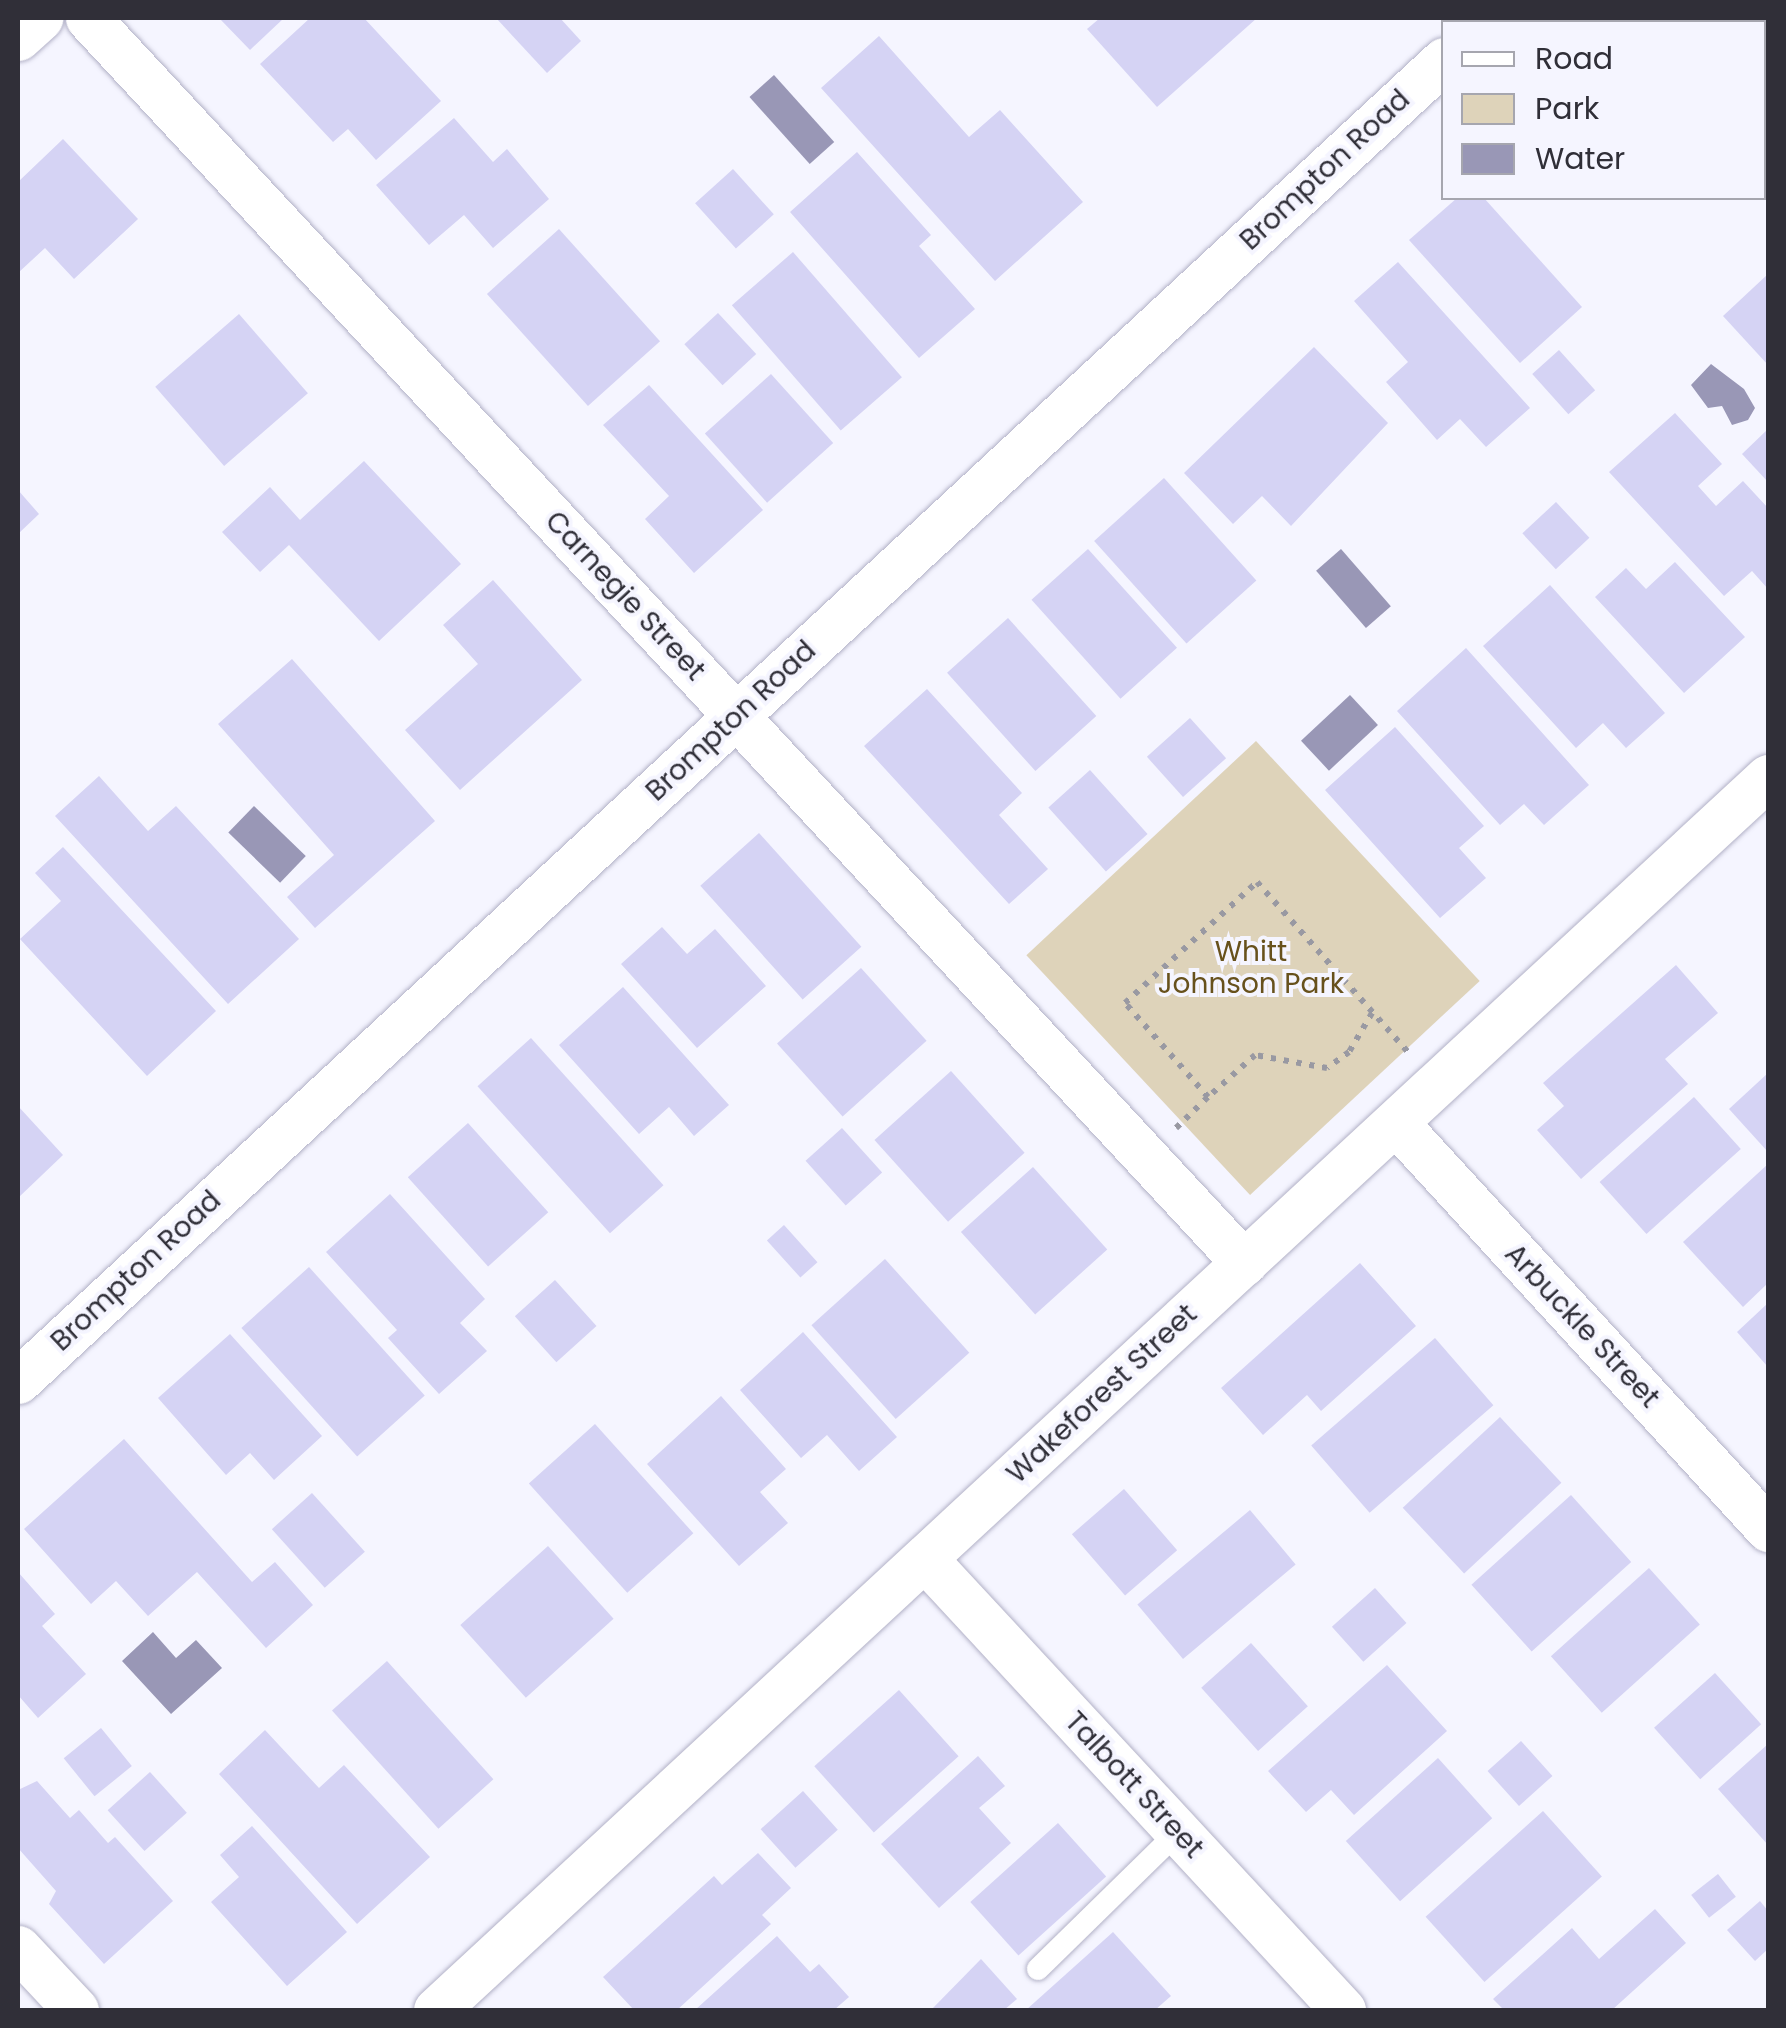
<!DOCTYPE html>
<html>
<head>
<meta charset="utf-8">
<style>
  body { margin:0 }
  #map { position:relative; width:1786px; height:2028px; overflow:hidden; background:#f5f5ff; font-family:Poppins,sans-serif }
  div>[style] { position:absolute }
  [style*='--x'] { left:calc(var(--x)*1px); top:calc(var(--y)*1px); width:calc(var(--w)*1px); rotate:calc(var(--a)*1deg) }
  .green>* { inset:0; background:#ded3ba; transform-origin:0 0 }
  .water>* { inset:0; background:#9997b6; transform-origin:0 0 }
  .building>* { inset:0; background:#d5d3f4; transform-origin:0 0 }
  .path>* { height:6px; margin-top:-3px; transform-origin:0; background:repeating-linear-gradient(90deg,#9999a2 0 5px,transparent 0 13px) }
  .roads { filter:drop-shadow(0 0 2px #b2b1c7) drop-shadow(0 0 2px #b2b1c7) }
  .service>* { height:22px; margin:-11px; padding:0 11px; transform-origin:11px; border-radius:11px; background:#fff }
  .minor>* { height:45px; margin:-22.5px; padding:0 22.5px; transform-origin:22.5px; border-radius:22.5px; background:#fff }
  span { translate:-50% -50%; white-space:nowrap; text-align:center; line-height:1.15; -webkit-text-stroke:8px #f5f5ff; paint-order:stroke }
  .street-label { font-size:28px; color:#302f38 }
  .park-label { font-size:28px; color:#67511c }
  .frame { position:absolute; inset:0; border:20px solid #302f38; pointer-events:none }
  .legend { position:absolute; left:1441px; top:20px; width:325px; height:180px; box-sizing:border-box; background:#f5f5ff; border:2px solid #a6a6af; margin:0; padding:12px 18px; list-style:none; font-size:30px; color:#302f38 }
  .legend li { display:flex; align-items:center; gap:20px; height:50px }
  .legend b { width:50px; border:2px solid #a6a6af }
</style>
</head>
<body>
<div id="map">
  <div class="green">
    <div style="left:1256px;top:741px;width:328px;height:314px;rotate:47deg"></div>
  </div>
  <div class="water">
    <div style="left:774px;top:75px;width:90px;height:33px;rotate:48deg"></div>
    <div style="clip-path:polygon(1711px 364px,1744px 389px,1755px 408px,1748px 420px,1732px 425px,1722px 406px,1708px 408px,1691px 385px)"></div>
    <div style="left:1341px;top:549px;width:76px;height:33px;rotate:49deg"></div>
    <div style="left:1350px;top:695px;width:41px;height:67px;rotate:47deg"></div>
    <div style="left:254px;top:806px;width:72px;height:37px;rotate:44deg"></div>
    <div style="clip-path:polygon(153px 1632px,176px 1658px,196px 1640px,222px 1668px,171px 1714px,122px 1661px)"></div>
  </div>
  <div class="building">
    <div style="clip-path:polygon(219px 18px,284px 18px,250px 50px)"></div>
    <div style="clip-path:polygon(310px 18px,364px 18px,441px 101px,376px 160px,348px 129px,333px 142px,260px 64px)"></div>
    <div style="clip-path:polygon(496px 18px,560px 18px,581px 41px,547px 73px)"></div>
    <div style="clip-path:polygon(1100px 18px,1257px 18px,1157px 107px,1087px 29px)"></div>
    <div style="clip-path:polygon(1733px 18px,1768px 18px,1768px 55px,1764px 22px)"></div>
    <div style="clip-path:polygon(879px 36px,969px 137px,1000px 110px,1083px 202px,995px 281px,821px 88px)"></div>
    <div style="clip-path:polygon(454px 118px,493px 162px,507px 149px,549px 199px,493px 248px,464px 215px,429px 245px,376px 185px)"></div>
    <div style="clip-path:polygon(63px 139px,138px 219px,74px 279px,45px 248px,18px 273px,18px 182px)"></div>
    <div style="clip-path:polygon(857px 152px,931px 235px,919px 246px,975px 309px,919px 358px,790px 212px)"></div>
    <div style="left:733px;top:169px;width:61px;height:51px;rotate:48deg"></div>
    <div style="clip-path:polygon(1457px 198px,1484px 198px,1582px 307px,1520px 363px,1409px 240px)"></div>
    <div style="left:559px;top:229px;width:151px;height:97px;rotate:48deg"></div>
    <div style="left:793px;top:252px;width:166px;height:81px;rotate:49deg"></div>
    <div style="clip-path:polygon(1398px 262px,1530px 408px,1486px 447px,1460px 419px,1437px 440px,1386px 382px,1408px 362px,1354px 301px)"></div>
    <div style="clip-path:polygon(1768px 274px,1768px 365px,1723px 316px)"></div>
    <div style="left:718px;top:313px;width:56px;height:46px;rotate:47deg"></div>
    <div style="left:239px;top:314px;width:105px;height:111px;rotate:49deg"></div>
    <div style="clip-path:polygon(1314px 347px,1388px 423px,1291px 526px,1262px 496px,1233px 524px,1184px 473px)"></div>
    <div style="left:1559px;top:350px;width:54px;height:36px;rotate:48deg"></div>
    <div style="left:771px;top:374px;width:93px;height:89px;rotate:48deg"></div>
    <div style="clip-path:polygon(649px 385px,763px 510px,694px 573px,645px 519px,669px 496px,603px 425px)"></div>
    <div style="clip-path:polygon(1675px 413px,1722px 464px,1698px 486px,1716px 506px,1743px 481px,1768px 508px,1768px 589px,1752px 571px,1724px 596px,1609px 472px)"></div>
    <div style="clip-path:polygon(1768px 429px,1768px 482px,1742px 454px)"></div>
    <div style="clip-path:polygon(364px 461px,461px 564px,379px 641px,289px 545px,260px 572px,222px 532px,270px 487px,300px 520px)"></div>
    <div style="left:1164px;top:478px;width:138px;height:94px;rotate:48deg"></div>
    <div style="clip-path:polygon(18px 490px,39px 514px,18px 534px)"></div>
    <div style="left:1556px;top:502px;width:49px;height:46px;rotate:47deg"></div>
    <div style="left:1088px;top:549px;width:133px;height:76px;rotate:48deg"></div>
    <div style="clip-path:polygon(1675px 562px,1745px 637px,1684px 693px,1595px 597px,1626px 568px,1646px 589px)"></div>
    <div style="clip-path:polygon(493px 580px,582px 680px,460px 790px,405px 730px,478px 664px,443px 625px)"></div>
    <div style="clip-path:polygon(1550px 585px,1665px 713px,1626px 748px,1603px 723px,1576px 748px,1483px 646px)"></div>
    <div style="left:1008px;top:618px;width:132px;height:82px;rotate:48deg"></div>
    <div style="clip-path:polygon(1466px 648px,1589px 785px,1544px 825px,1524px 804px,1500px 825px,1397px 711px)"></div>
    <div style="clip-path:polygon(292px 659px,435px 821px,315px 928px,287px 897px,334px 855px,218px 724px)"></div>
    <div style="clip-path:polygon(927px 689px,1022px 793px,999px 815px,1048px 869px,1009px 904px,864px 746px)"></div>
    <div style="left:1190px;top:718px;width:54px;height:58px;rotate:48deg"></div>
    <div style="clip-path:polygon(1395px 727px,1484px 826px,1459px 848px,1486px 878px,1440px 918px,1325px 790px)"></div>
    <div style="left:1090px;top:770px;width:86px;height:56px;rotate:48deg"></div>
    <div style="clip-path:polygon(99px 776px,148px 831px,176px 806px,299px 939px,228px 1004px,55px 816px)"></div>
    <div style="left:759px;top:833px;width:153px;height:79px;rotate:48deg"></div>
    <div style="clip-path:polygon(63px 847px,216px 1011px,147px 1076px,20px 939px,61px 901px,35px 873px)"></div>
    <div style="clip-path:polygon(662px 927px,687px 954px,715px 929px,766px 986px,697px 1048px,621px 964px)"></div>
    <div style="clip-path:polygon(1676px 965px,1718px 1013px,1665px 1059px,1688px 1084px,1581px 1179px,1537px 1130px,1564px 1106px,1543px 1083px)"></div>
    <div style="left:861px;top:968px;width:98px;height:113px;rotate:48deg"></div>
    <div style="clip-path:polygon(623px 987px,729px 1105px,694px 1136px,669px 1107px,639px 1134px,559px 1045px)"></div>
    <div style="left:531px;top:1038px;width:198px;height:72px;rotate:48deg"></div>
    <div style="left:951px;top:1071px;width:110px;height:103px;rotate:48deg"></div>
    <div style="clip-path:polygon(1768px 1073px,1768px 1152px,1729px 1109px)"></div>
    <div style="left:1694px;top:1097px;width:70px;height:127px;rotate:48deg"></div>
    <div style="clip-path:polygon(18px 1106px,63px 1155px,18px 1198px)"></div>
    <div style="left:468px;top:1123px;width:120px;height:81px;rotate:48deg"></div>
    <div style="left:842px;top:1128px;width:60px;height:49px;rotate:48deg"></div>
    <div style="clip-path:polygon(1768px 1164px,1768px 1283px,1743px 1307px,1683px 1242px)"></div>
    <div style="left:1033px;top:1167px;width:111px;height:97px;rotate:48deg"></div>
    <div style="clip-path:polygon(390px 1194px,485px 1299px,460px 1323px,487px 1351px,439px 1394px,388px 1338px,397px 1330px,326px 1252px)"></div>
    <div style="left:784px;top:1225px;width:50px;height:23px;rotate:48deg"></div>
    <div style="left:885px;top:1259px;width:126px;height:99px;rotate:48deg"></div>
    <div style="clip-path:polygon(1360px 1263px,1416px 1326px,1321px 1411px,1307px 1395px,1263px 1435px,1221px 1388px)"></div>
    <div style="left:309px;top:1267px;width:173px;height:91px;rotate:48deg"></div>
    <div style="left:555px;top:1280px;width:62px;height:54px;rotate:48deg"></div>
    <div style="clip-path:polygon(1768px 1303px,1768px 1367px,1737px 1332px)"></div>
    <div style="clip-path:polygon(803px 1332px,897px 1437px,859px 1471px,827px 1435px,801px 1458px,740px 1390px)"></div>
    <div style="clip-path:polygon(230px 1334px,322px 1436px,274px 1480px,250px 1453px,226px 1475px,158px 1398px)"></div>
    <div style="left:1435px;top:1338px;width:89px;height:164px;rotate:49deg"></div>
    <div style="clip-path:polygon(721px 1396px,786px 1469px,760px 1492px,788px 1523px,739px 1566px,647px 1464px)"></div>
    <div style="left:1500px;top:1417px;width:90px;height:133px;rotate:47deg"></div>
    <div style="left:595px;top:1424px;width:147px;height:89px;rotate:48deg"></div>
    <div style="clip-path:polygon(124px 1439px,252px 1582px,275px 1562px,313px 1605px,266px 1648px,197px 1572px,148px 1616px,116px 1581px,91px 1604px,24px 1529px)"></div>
    <div style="left:1124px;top:1489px;width:81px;height:69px;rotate:49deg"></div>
    <div style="left:312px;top:1493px;width:79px;height:54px;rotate:48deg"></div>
    <div style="left:1571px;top:1495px;width:90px;height:134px;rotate:48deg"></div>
    <div style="left:1250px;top:1510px;width:71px;height:147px;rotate:50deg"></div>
    <div style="left:548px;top:1546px;width:98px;height:118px;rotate:48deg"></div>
    <div style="left:1649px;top:1568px;width:76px;height:132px;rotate:48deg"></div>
    <div style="clip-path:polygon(18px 1572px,55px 1614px,42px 1626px,86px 1674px,38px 1718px,18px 1695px)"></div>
    <div style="left:1375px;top:1588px;width:47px;height:58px;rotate:48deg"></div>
    <div style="left:1251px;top:1643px;width:85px;height:67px;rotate:48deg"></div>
    <div style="left:387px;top:1661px;width:159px;height:74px;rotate:48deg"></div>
    <div style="clip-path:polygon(1387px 1665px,1447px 1731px,1354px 1815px,1331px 1790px,1306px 1812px,1268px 1771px)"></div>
    <div style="left:1715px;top:1673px;width:69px;height:82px;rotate:48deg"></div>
    <div style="left:899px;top:1690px;width:89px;height:114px;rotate:48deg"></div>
    <div style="left:101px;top:1728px;width:49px;height:48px;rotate:51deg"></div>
    <div style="clip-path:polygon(265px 1730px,319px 1788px,344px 1765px,430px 1857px,357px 1924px,219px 1774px)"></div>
    <div style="left:1521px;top:1741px;width:47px;height:45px;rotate:48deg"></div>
    <div style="clip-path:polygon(1768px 1744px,1768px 1845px,1718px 1789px)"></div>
    <div style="clip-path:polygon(978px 1756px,1005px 1786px,979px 1808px,1011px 1843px,939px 1908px,881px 1844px)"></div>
    <div style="left:1438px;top:1758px;width:81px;height:124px;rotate:48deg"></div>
    <div style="left:150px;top:1772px;width:55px;height:57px;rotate:48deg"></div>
    <div style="clip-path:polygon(37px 1781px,70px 1818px,79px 1810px,108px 1843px,115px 1837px,173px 1901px,104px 1964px,49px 1904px,56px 1891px,18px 1848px,18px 1790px)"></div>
    <div style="left:803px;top:1791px;width:52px;height:57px;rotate:48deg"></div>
    <div style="left:1543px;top:1811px;width:88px;height:158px;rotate:48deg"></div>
    <div style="left:1058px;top:1823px;width:72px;height:118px;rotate:48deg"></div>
    <div style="clip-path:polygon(252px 1826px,347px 1932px,287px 1986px,211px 1902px,239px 1877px,220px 1855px)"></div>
    <div style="clip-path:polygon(758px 1853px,791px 1888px,762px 1915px,771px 1924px,677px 2010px,634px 2010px,603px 1977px,714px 1876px,722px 1885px)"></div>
    <div style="left:1718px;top:1874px;width:29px;height:34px;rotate:52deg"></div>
    <div style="clip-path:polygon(1760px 1901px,1768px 1911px,1768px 1949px,1755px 1961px,1727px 1930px)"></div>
    <div style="clip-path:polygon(1655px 1909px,1686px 1943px,1612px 2010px,1504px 2010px,1493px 1999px,1572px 1928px,1599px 1959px)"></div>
    <div style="clip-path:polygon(1113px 1932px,1171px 1996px,1155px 2010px,1026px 2010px)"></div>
    <div style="clip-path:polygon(777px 1936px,810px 1972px,819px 1964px,849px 1997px,834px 2010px,695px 2010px)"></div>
    <div style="clip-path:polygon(981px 1959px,1017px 1999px,1004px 2010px,931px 2010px)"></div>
  </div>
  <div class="path">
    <div style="--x:1372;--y:1013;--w:45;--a:120.5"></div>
    <div style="--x:1349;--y:1052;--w:27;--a:144"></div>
    <div style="--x:1327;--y:1068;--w:73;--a:-169.8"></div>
    <div style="--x:1255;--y:1055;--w:63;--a:138.2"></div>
    <div style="--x:1208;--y:1097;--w:125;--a:-131.4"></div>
    <div style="--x:1125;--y:1003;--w:179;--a:-42.5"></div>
    <div style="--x:1257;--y:882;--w:229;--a:48.4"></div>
    <div style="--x:1176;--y:1128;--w:45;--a:-44.1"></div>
  </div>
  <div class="roads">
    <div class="service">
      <div style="--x:1038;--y:1969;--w:196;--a:-44.4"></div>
    </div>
    <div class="minor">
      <div style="--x:88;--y:18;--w:1699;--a:47.12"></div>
      <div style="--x:1484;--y:22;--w:6;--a:-39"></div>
      <div style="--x:18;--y:38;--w:30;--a:-42"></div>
      <div style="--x:1396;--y:1123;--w:551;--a:47.5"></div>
      <div style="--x:18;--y:1381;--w:1944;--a:-42.81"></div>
      <div style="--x:925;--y:1559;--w:615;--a:47.17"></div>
      <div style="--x:18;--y:1948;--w:85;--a:46.9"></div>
      <div style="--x:436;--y:2010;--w:1815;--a:-42.79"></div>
    </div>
  </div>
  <div class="street-label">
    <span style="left:1325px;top:170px;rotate:-43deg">Brompton Road</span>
    <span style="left:625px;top:596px;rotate:47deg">Carnegie Street</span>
    <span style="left:731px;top:721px;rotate:-43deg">Brompton Road</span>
    <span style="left:136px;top:1271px;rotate:-43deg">Brompton Road</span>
    <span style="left:1582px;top:1326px;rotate:47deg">Arbuckle Street</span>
    <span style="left:1102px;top:1394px;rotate:-43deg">Wakeforest Street</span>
    <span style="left:1134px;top:1785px;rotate:47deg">Talbott Street</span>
  </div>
  <div class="park-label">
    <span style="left:1251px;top:968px">Whitt<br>Johnson Park</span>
  </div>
  <div class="frame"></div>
  <ul class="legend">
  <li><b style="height:12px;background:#fff"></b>Road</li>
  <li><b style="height:28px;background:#ded3ba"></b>Park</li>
  <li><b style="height:28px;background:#9997b6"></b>Water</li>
  </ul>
</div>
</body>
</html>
